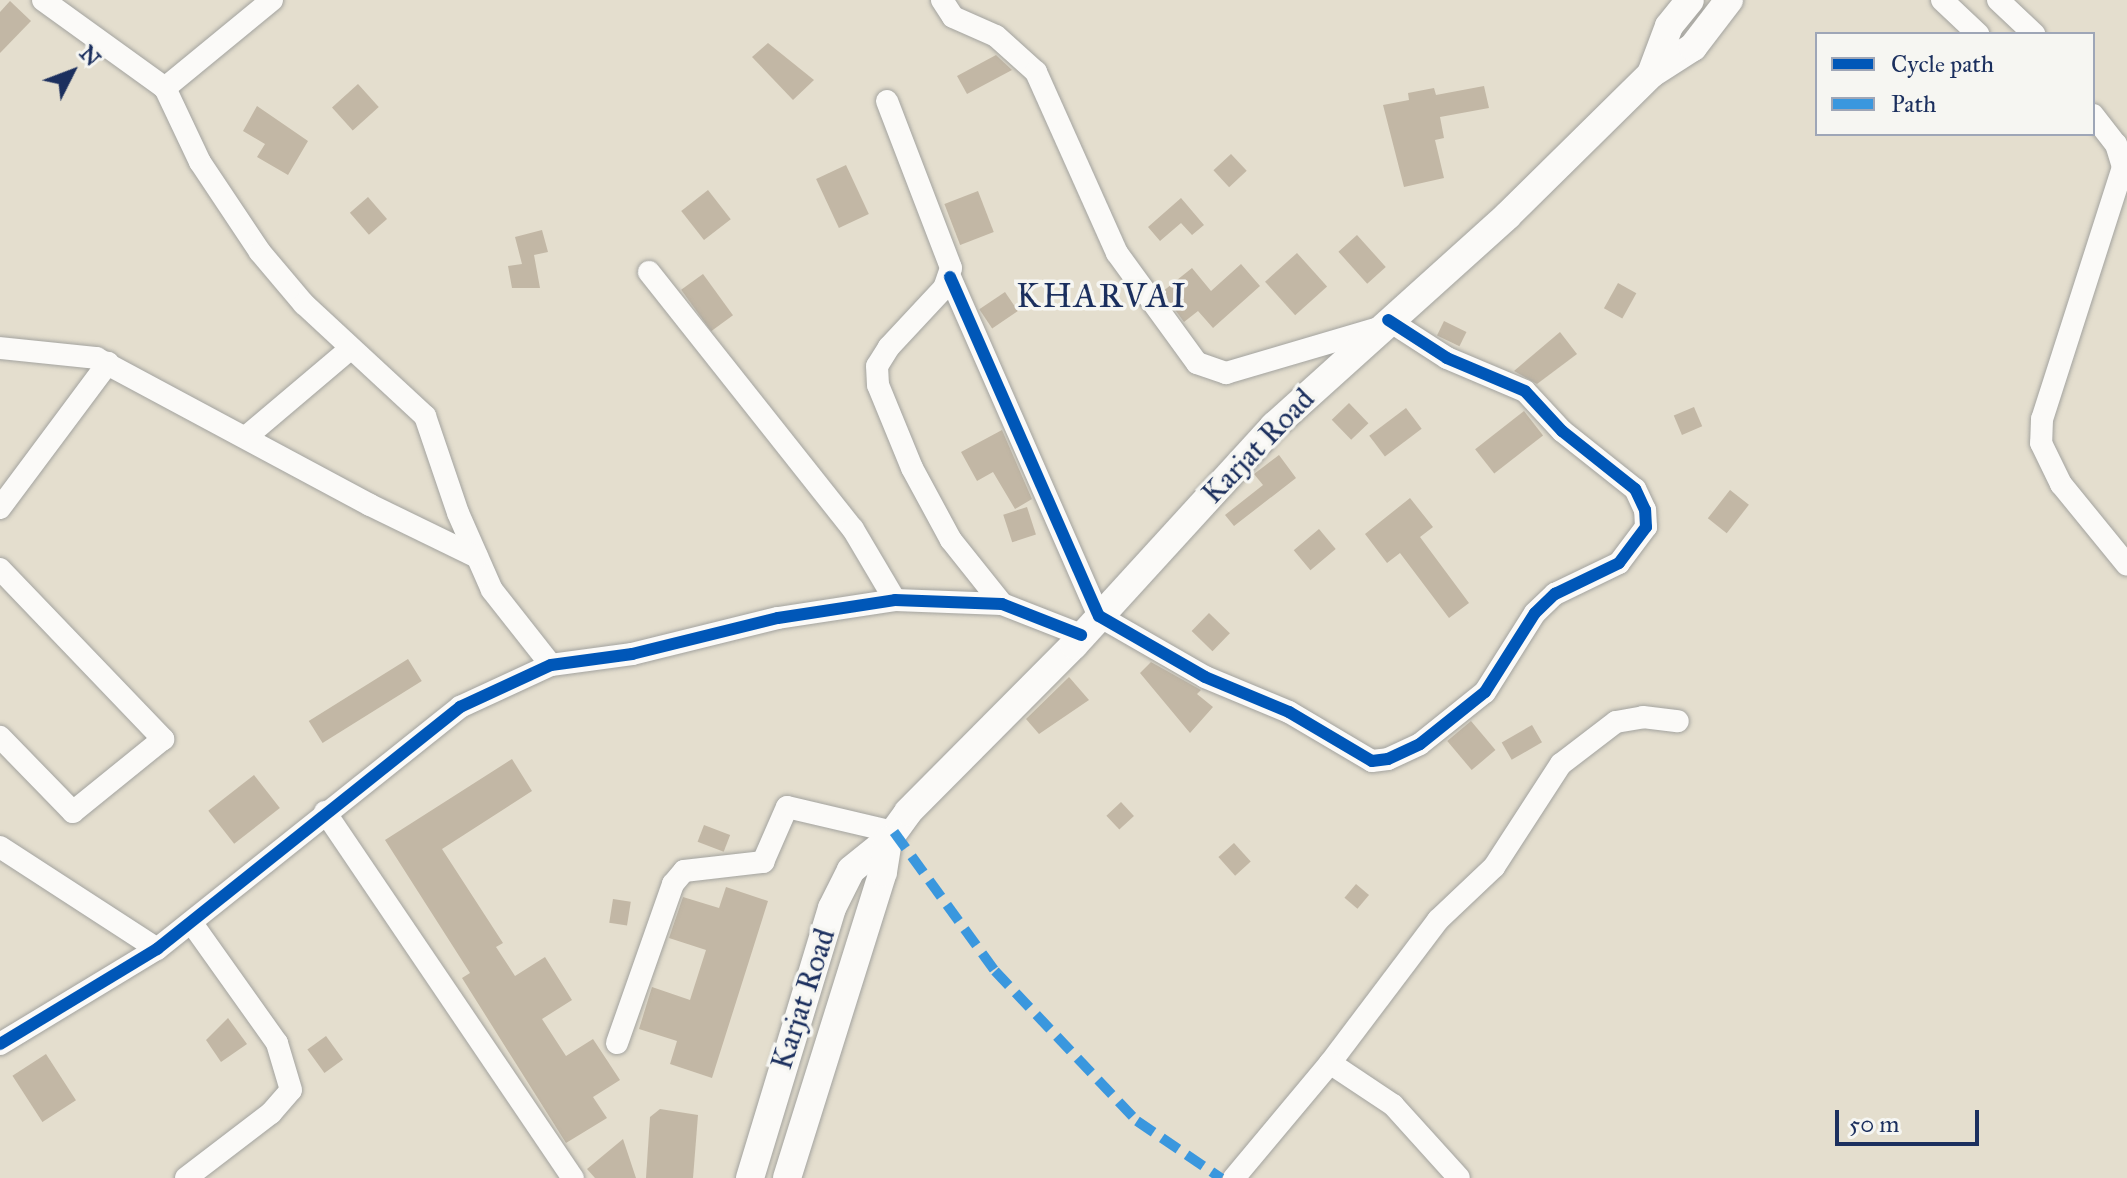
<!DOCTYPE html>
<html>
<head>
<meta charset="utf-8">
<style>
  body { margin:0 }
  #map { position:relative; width:2127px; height:1178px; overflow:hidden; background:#e4dece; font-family:"IM FELL Great Primer",serif }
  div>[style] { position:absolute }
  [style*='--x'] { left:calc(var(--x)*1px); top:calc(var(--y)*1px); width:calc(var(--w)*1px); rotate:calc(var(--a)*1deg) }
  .building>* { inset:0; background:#c2b7a5; transform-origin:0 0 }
  .roads { filter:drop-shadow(0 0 2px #a3a39f) drop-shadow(0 0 2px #a3a39f) }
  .minor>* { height:22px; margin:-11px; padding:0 11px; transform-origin:11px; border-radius:11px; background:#fbfaf8 }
  .major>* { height:28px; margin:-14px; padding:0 14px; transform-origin:14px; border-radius:14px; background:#fbfaf8 }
  .quiet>* { height:10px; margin-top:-5px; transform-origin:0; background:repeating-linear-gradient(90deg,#3a97de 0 20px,transparent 0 30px) }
  .cycleway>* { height:12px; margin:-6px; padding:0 6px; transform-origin:6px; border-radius:6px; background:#0057b8 }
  span { translate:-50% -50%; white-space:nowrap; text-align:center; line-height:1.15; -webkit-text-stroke:7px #f6f6f2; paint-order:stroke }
  .street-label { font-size:30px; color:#1b2f5e }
  .quarter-label { font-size:34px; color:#1b2f5e; letter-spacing:2px }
  .legend { position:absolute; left:1815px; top:32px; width:280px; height:104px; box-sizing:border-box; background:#f6f6f2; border:2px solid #9ea6b7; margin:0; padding:10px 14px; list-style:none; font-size:24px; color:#1b2f5e }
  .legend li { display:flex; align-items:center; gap:16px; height:40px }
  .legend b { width:40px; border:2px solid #9ea6b7 }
  .north { position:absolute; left:32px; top:32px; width:80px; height:80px; -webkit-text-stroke:6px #f6f6f2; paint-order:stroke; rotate:48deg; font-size:22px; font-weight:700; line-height:32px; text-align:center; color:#1b2f5e }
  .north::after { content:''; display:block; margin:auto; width:28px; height:36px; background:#1b2f5e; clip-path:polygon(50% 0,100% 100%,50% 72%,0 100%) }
  .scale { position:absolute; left:1835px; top:1110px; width:144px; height:36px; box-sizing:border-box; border:4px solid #1b2f5e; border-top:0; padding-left:10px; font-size:24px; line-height:28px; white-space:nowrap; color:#1b2f5e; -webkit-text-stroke:6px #f6f6f2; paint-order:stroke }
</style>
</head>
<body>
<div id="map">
  <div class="building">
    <div style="clip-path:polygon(10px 1px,31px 21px,0 53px,0 12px)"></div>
    <div style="clip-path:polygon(768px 43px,814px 80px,793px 100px,752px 57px)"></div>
    <div style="clip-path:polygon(996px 55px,1012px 70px,967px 94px,957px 76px)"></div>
    <div style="left:358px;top:84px;width:31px;height:35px;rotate:48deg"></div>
    <div style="clip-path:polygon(1484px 86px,1489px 108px,1440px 117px,1444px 138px,1435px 140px,1444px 178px,1404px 187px,1383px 105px,1409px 100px,1408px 93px,1434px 88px,1436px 95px)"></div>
    <div style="clip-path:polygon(257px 106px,308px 141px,288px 175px,257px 157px,265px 144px,243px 131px)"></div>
    <div style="left:1231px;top:154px;width:23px;height:24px;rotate:47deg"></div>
    <div style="left:846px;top:165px;width:54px;height:33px;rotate:65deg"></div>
    <div style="left:708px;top:190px;width:37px;height:34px;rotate:52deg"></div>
    <div style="left:978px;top:191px;width:44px;height:36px;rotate:69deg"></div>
    <div style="left:368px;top:197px;width:29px;height:24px;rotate:49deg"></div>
    <div style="clip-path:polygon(1181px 198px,1204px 225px,1192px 235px,1181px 223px,1160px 241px,1148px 227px)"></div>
    <div style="clip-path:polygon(542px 230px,548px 252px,534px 255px,540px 288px,512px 288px,508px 266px,522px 264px,515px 237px)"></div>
    <div style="left:1357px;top:235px;width:43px;height:25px;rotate:48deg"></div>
    <div style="left:1297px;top:253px;width:45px;height:43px;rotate:48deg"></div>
    <div style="clip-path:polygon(1241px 264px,1260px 286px,1213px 328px,1198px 311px,1184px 322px,1162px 292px,1192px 268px,1211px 291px)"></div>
    <div style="left:703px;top:274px;width:51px;height:27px;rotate:54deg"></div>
    <div style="left:1618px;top:283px;width:21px;height:29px;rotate:29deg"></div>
    <div style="left:1005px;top:292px;width:23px;height:31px;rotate:56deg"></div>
    <div style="left:1444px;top:321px;width:25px;height:16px;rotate:26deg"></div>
    <div style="clip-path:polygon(1560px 332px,1577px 354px,1537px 384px,1514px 371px)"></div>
    <div style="left:1349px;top:403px;width:28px;height:24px;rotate:46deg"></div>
    <div style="left:1694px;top:407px;width:21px;height:22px;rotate:67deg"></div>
    <div style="left:1406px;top:408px;width:26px;height:46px;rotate:53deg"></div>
    <div style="left:1524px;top:411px;width:31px;height:62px;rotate:52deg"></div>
    <div style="clip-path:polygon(1002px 430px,1032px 499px,1015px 509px,993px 472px,977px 481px,961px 452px)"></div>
    <div style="clip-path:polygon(1279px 455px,1296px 478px,1234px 526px,1225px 515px,1263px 485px,1254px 474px)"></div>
    <div style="left:1730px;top:490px;width:24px;height:36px;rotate:38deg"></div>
    <div style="clip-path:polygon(1410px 498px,1433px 527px,1420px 537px,1469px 603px,1449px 618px,1400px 553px,1387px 563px,1365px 534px)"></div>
    <div style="left:1027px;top:507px;width:29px;height:25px;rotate:72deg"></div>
    <div style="left:1319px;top:529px;width:26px;height:33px;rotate:50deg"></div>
    <div style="left:1209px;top:613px;width:29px;height:25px;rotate:44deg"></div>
    <div style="left:408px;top:659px;width:26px;height:117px;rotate:58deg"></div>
    <div style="clip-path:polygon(1151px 662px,1201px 690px,1197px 694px,1213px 707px,1190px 733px,1140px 673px)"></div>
    <div style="clip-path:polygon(1069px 677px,1089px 700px,1039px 734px,1026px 719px)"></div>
    <div style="left:1471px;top:721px;width:38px;height:31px;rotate:50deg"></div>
    <div style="left:1532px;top:725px;width:20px;height:35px;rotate:60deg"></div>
    <div style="clip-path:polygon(512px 759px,532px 791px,442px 849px,503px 943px,496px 947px,515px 976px,545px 957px,572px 1000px,542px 1019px,566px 1056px,593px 1039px,620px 1080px,593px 1097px,607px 1118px,566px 1143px,462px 978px,470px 973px,385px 840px)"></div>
    <div style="left:254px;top:775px;width:42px;height:58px;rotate:52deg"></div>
    <div style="left:1121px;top:802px;width:19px;height:20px;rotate:47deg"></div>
    <div style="left:704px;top:825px;width:28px;height:18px;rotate:21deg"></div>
    <div style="left:1234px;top:843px;width:25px;height:21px;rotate:48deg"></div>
    <div style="left:1356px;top:884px;width:17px;height:18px;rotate:40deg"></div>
    <div style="clip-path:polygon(726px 887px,768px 901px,712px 1078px,670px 1064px,677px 1041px,639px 1029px,652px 987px,690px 1000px,706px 950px,669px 938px,683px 897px,719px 908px)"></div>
    <div style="left:613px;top:899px;width:18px;height:24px;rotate:9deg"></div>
    <div style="clip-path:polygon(228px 1018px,247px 1044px,221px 1062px,206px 1040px)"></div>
    <div style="left:326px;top:1036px;width:29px;height:23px;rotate:54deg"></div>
    <div style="left:46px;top:1054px;width:55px;height:40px;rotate:57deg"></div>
    <div style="clip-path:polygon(660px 1109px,698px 1115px,693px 1178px,646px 1178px,650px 1117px)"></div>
    <div style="clip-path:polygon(623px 1139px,636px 1178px,595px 1178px,587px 1169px)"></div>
  </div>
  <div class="roads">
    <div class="minor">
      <div style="--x:43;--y:0;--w:150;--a:35.8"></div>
      <div style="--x:272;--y:0;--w:139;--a:140.6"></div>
      <div style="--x:165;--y:88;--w:82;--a:64.7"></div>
      <div style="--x:200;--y:162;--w:108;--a:56.3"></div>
      <div style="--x:260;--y:252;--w:68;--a:49.8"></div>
      <div style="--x:304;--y:304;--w:165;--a:42.8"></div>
      <div style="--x:425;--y:416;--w:102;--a:71.2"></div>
      <div style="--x:458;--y:513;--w:84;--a:66.2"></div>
      <div style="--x:492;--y:590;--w:95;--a:51.8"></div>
      <div style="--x:942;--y:0;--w:20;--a:57"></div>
      <div style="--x:953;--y:17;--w:47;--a:23.8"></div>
      <div style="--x:996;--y:36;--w:54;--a:42"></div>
      <div style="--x:1036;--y:72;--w:198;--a:65.9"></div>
      <div style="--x:1117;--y:253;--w:136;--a:54"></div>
      <div style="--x:1197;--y:363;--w:31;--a:19"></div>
      <div style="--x:1226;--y:373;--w:159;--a:-16.4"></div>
      <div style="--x:1942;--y:0;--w:50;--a:43.4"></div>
      <div style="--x:1998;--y:0;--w:50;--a:43.4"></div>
      <div style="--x:887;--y:101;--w:179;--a:69"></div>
      <div style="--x:951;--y:268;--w:21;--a:109"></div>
      <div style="--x:944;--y:288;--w:81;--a:133"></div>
      <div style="--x:889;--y:347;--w:22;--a:122"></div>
      <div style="--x:877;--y:366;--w:19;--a:87"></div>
      <div style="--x:878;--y:385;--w:90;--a:67.7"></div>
      <div style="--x:912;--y:468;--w:82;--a:61.6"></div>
      <div style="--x:951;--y:540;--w:82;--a:51.4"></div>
      <div style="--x:2093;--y:115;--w:37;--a:52"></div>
      <div style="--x:2116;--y:144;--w:24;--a:73"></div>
      <div style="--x:2123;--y:167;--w:265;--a:107.8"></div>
      <div style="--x:2042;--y:419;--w:24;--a:92"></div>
      <div style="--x:2041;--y:443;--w:46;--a:64"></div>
      <div style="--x:2061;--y:484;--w:104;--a:50.8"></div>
      <div style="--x:649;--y:272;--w:328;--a:51.6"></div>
      <div style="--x:853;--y:529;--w:82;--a:59.4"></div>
      <div style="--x:950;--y:277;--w:370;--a:66.3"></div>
      <div style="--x:1099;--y:616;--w:122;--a:29.9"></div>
      <div style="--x:1205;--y:677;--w:91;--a:22.6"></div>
      <div style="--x:1289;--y:712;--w:96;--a:30.6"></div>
      <div style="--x:1372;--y:761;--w:16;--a:-7"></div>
      <div style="--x:1388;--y:759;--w:35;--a:-25"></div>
      <div style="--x:1420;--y:744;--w:83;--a:-38.7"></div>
      <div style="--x:1485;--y:692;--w:93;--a:-57.7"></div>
      <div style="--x:1535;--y:613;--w:28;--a:-44"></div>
      <div style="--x:1555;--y:594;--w:71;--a:-25.8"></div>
      <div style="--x:1619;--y:563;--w:45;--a:-53.1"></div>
      <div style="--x:1646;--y:527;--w:17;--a:-93"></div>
      <div style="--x:1645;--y:510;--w:23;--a:-115"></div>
      <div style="--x:1635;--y:489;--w:93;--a:-141.5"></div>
      <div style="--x:1562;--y:431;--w:54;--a:-132.8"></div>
      <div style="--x:1525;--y:391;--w:85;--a:-157.1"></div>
      <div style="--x:1447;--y:358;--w:70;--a:-147.2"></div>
      <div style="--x:0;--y:348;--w:97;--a:5.9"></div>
      <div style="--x:96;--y:358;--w:311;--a:28.2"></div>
      <div style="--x:370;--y:505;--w:119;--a:25.9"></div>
      <div style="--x:246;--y:437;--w:136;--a:-40.2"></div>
      <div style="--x:0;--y:508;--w:181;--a:-53.3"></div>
      <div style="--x:0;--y:569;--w:236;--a:46.2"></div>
      <div style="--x:163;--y:739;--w:116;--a:141"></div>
      <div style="--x:73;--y:812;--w:105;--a:-134.2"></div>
      <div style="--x:325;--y:812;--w:442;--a:55.9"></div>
      <div style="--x:0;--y:847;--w:187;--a:33"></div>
      <div style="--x:617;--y:1043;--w:169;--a:-70.6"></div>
      <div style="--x:673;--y:884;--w:17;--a:-50"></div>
      <div style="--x:684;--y:871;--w:80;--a:-6.5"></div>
      <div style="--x:763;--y:862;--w:60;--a:-66.4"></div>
      <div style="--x:787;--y:807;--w:110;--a:13.2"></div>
      <div style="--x:0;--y:1044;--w:184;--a:-31.2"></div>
      <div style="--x:157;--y:949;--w:388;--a:-38.6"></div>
      <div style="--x:460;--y:707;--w:100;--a:-24.8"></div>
      <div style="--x:551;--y:665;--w:82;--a:-7.7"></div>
      <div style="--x:632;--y:654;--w:150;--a:-13.9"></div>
      <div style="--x:778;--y:618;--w:118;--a:-8.7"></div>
      <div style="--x:895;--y:600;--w:107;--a:2.1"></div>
      <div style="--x:1002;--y:604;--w:85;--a:21.4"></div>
      <div style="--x:1330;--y:1063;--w:179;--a:-52.9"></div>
      <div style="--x:1438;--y:920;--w:77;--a:-43.4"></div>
      <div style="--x:1494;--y:867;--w:123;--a:-57"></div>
      <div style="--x:1561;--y:764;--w:69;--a:-37.4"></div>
      <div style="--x:1616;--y:722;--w:27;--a:-10"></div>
      <div style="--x:1643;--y:717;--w:35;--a:7"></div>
      <div style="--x:186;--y:1178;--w:107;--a:-37.4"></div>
      <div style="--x:271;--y:1113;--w:30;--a:-49"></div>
      <div style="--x:291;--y:1090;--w:49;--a:-106.6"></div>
      <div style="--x:277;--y:1043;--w:148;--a:-125.4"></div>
      <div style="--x:1234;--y:1178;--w:150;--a:-50.1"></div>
      <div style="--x:1330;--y:1063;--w:76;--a:33.7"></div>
      <div style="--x:1393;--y:1105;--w:98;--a:47.9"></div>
    </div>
    <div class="major">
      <div style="--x:1651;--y:74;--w:51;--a:-69.4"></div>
      <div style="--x:1669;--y:26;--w:33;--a:-51"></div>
      <div style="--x:750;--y:1178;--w:282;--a:-73.1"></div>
      <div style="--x:832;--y:908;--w:42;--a:-63.4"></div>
      <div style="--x:851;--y:870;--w:48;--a:-39"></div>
      <div style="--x:888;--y:840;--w:34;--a:-54"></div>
      <div style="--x:908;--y:812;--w:235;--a:-45.2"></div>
      <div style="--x:1074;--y:645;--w:297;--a:-47.6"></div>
      <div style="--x:1274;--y:426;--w:314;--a:-42"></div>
      <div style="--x:1507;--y:216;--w:202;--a:-44.6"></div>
      <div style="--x:1651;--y:74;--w:50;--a:-32.7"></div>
      <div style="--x:1693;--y:47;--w:59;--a:-52.5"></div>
      <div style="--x:787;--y:1178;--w:321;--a:-72.6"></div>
      <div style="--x:883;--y:872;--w:32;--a:-81"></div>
    </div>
  </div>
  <div class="quiet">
    <div style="--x:894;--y:832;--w:172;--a:54"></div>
    <div style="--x:995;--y:971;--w:207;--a:46.6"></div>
    <div style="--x:1137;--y:1121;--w:102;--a:34.2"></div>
  </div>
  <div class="cycleway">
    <div style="--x:950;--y:277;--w:370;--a:66.3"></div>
    <div style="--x:1099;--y:616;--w:122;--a:29.9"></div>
    <div style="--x:1205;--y:677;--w:91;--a:22.6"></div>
    <div style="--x:1289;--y:712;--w:96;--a:30.6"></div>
    <div style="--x:1372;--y:761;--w:16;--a:-7"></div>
    <div style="--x:1388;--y:759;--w:35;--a:-25"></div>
    <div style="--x:1420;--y:744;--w:83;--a:-38.7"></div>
    <div style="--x:1485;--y:692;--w:93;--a:-57.7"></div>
    <div style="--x:1535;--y:613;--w:28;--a:-44"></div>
    <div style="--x:1555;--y:594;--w:71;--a:-25.8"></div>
    <div style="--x:1619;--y:563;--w:45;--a:-53.1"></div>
    <div style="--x:1646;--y:527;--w:17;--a:-93"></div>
    <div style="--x:1645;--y:510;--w:23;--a:-115"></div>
    <div style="--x:1635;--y:489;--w:93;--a:-141.5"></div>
    <div style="--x:1562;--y:431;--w:54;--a:-132.8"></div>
    <div style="--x:1525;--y:391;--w:85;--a:-157.1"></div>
    <div style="--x:1447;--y:358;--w:70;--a:-147.2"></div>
    <div style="--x:0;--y:1044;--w:184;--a:-31.2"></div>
    <div style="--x:157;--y:949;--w:388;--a:-38.6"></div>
    <div style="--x:460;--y:707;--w:100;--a:-24.8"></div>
    <div style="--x:551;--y:665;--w:82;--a:-7.7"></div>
    <div style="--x:632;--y:654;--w:150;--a:-13.9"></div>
    <div style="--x:778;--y:618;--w:118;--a:-8.7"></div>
    <div style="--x:895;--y:600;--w:107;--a:2.1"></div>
    <div style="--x:1002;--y:604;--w:85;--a:21.4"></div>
  </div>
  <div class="street-label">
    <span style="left:1258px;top:446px;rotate:-46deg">Karjat Road</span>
    <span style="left:803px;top:999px;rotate:-72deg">Karjat Road</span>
  </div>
  <div class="quarter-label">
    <span style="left:1102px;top:296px">KHARVAI</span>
  </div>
  <ul class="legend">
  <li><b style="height:10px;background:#0057b8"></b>Cycle path</li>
  <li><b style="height:10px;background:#3a97de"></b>Path</li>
  </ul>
  <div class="north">N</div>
  <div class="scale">50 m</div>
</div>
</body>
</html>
